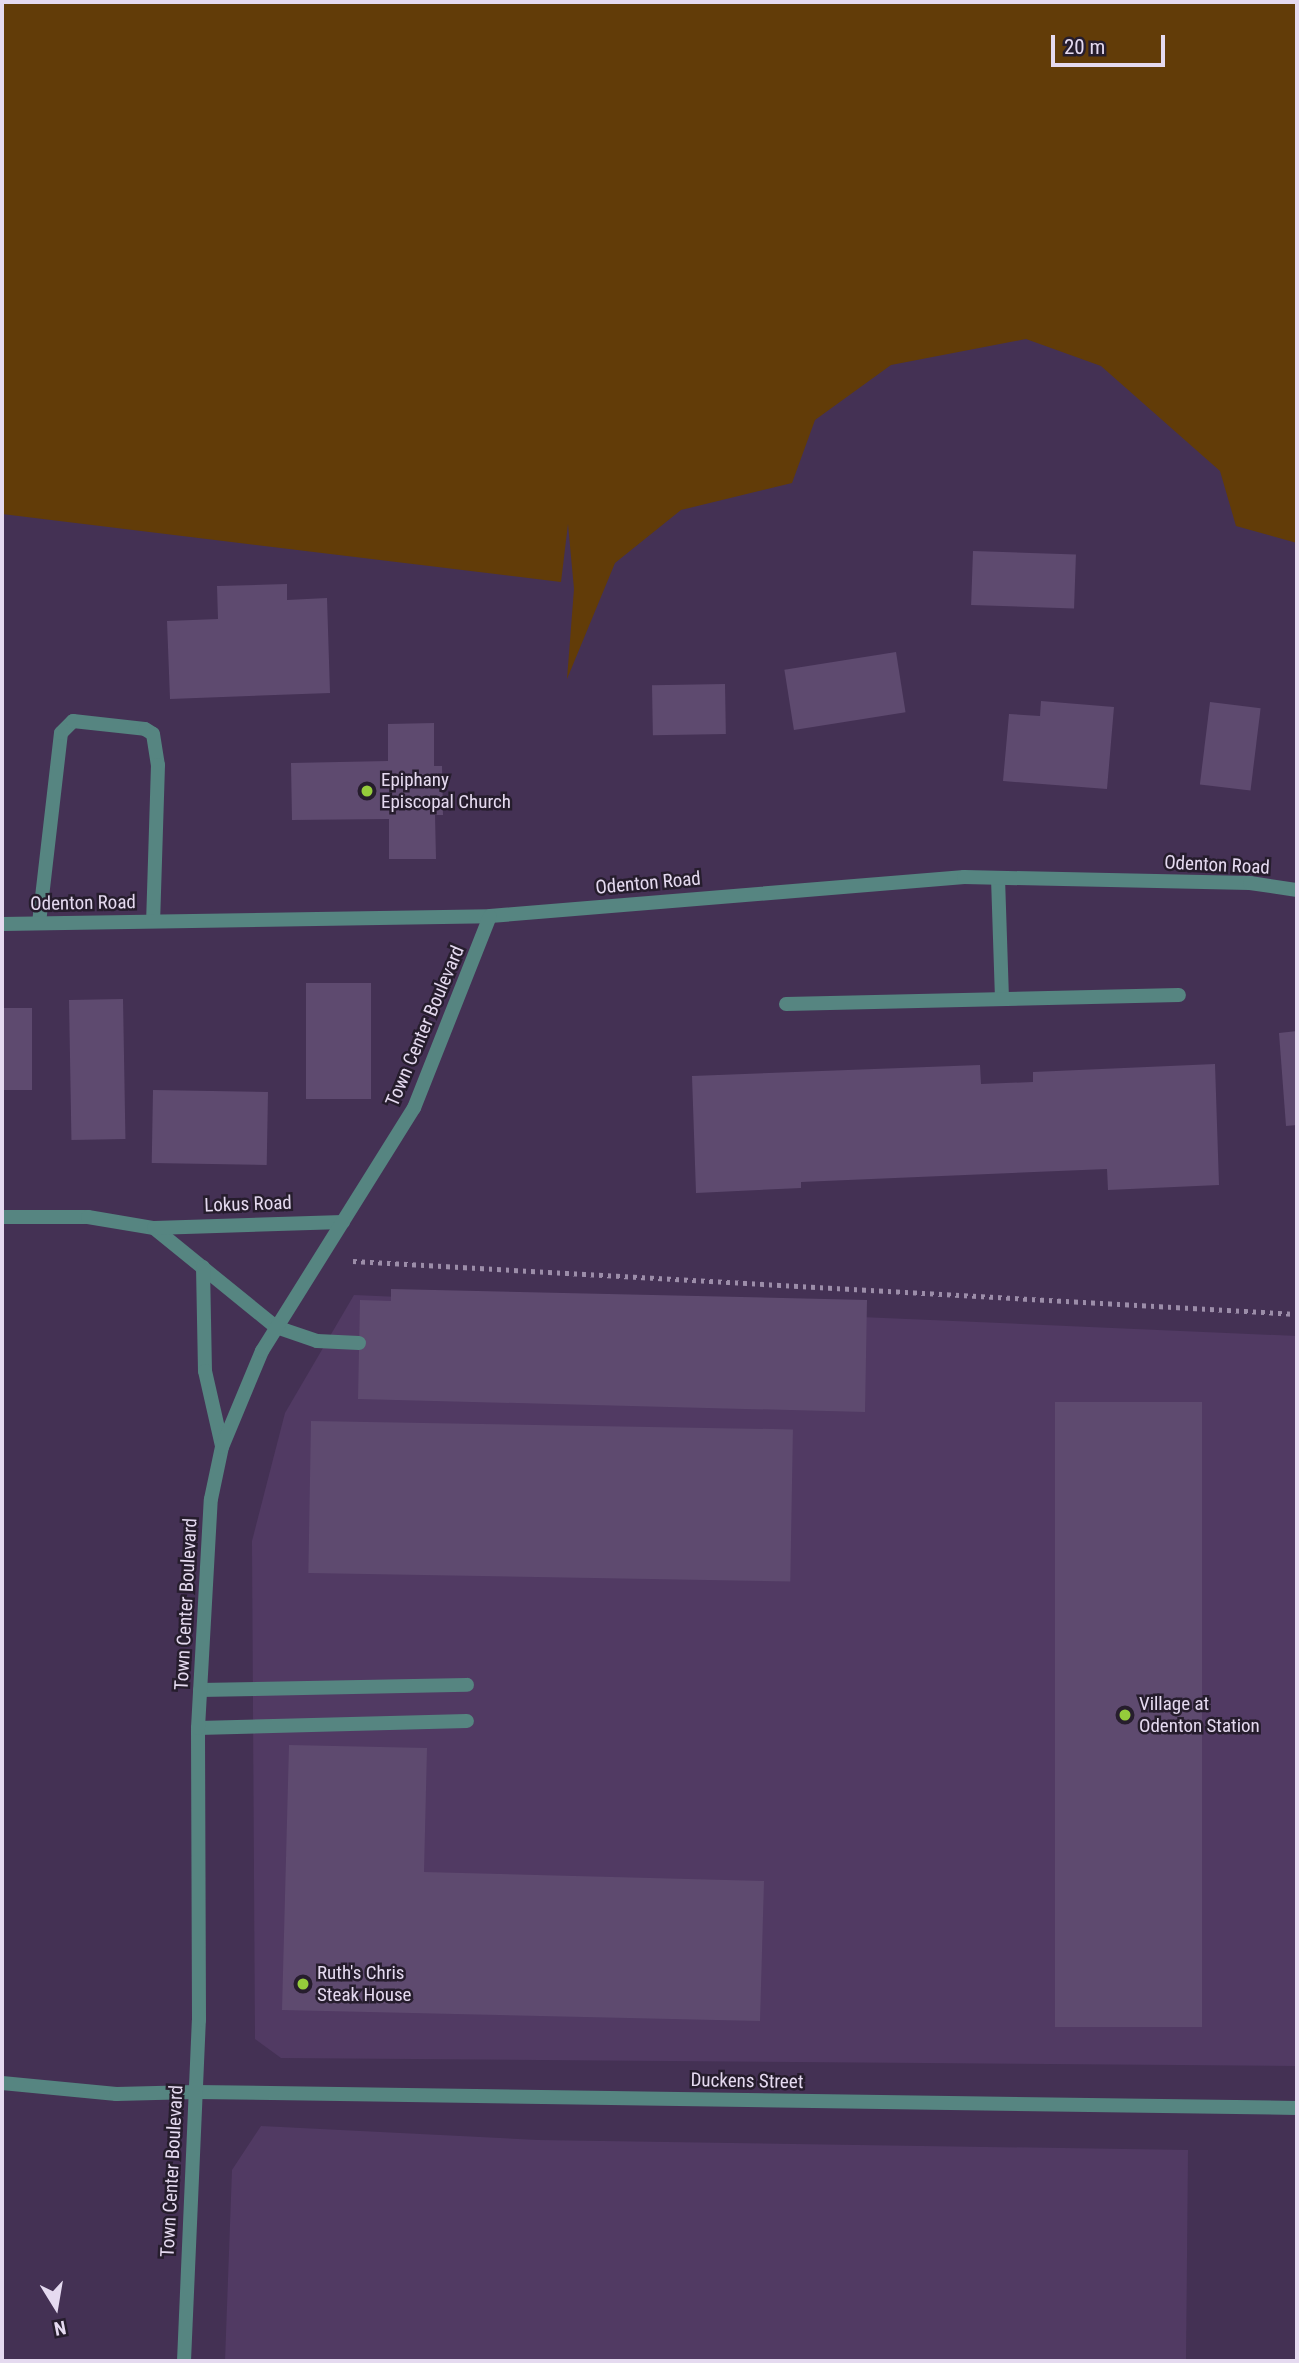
<!DOCTYPE html>
<html>
<head>
<meta charset="utf-8">
<style>
  body { margin:0 }
  #map { position:relative; width:1299px; height:2363px; overflow:hidden; background:#443154; font-family:"Roboto Condensed",sans-serif }
  div>[style] { position:absolute }
  [style*='--x'] { left:calc(var(--x)*1px); top:calc(var(--y)*1px); width:calc(var(--w)*1px); rotate:calc(var(--a)*1deg) }
  .built>* { inset:0; background:#513a63 }
  .green>* { inset:0; background:#623c08 }
  .building>* { inset:0; background:#5e4a6f; transform-origin:0 0 }
  .path>* { height:4.5px; margin-top:-2.25px; transform-origin:0; background:repeating-linear-gradient(90deg,#9c8da9 0 3.5px,transparent 0 8.5px) }
  .lane>* { height:14px; margin:-7px; padding:0 7px; transform-origin:7px; border-radius:7px; background:#568581 }
  .street>* { height:14px; margin:-7px; padding:0 7px; transform-origin:7px; border-radius:7px; background:#568581 }
  .dots>* { width:19px; height:19px; translate:-50% -50%; box-sizing:border-box; border:4px solid #261d2d; border-radius:50% }
  span { translate:-50% -50%; white-space:nowrap; text-align:center; line-height:1.15; -webkit-text-stroke:5px #261d2d; paint-order:stroke }
  .poi-label { font-size:19px; color:#e5daf0 }
  .left { translate:0 -50%; text-align:left }
  .street-label { font-size:19px; color:#e5daf0 }
  .frame { position:absolute; inset:0; border:4px solid #e5daf0; pointer-events:none }
  .north { position:absolute; left:21px; top:2272px; width:70px; height:70px; -webkit-text-stroke:5px #261d2d; paint-order:stroke; rotate:169deg; font-size:19px; font-weight:700; line-height:28px; text-align:center; color:#e5daf0 }
  .north::after { content:''; display:block; margin:auto; width:24px; height:32px; background:#e5daf0; clip-path:polygon(50% 0,100% 100%,50% 72%,0 100%) }
  .scale { position:absolute; left:1051px; top:35px; width:114px; height:32px; box-sizing:border-box; border:4px solid #e5daf0; border-top:0; padding-left:9px; font-size:21px; line-height:24px; white-space:nowrap; color:#e5daf0; -webkit-text-stroke:5px #261d2d; paint-order:stroke }
</style>
</head>
<body>
<div id="map">
  <div class="built">
    <div style="clip-path:polygon(354px 1295px,1297px 1336px,1297px 2066px,281px 2058px,255px 2039px,252px 1541px,285px 1413px)"></div>
    <div style="clip-path:polygon(261px 2126px,538px 2140px,1188px 2150px,1186px 2361px,225px 2361px,232px 2170px)"></div>
  </div>
  <div class="green">
    <div style="clip-path:polygon(4px 2px,1297px 2px,1297px 543px,1236px 526px,1220px 471px,1101px 366px,1026px 339px,891px 365px,815px 420px,792px 483px,681px 510px,615px 563px,567px 679px,574px 589px,568px 524px,561px 582px,2px 514px)"></div>
  </div>
  <div class="building">
    <div style="left:973px;top:551px;width:103px;height:54px;rotate:2deg"></div>
    <div style="clip-path:polygon(287px 584px,287px 600px,327px 598px,330px 693px,170px 699px,167px 621px,218px 619px,217px 586px)"></div>
    <div style="left:896px;top:652px;width:61px;height:113px;rotate:81deg"></div>
    <div style="left:725px;top:684px;width:50px;height:73px;rotate:89deg"></div>
    <div style="clip-path:polygon(1041px 701px,1114px 707px,1107px 789px,1003px 781px,1009px 714px,1040px 716px)"></div>
    <div style="left:1210px;top:702px;width:51px;height:83px;rotate:7deg"></div>
    <div style="clip-path:polygon(434px 723px,434px 766px,442px 766px,443px 815px,435px 815px,436px 859px,389px 859px,389px 819px,292px 820px,291px 763px,388px 761px,388px 724px)"></div>
    <div style="left:306px;top:983px;width:65px;height:116px"></div>
    <div style="left:123px;top:999px;width:140px;height:54px;rotate:89deg"></div>
    <div style="left:2px;top:1008px;width:30px;height:82px"></div>
    <div style="clip-path:polygon(1297px 1031px,1297px 1125px,1286px 1126px,1279px 1033px)"></div>
    <div style="clip-path:polygon(1215px 1064px,1219px 1185px,1108px 1190px,1107px 1169px,801px 1182px,801px 1188px,696px 1193px,692px 1076px,980px 1065px,981px 1084px,1033px 1082px,1033px 1072px)"></div>
    <div style="left:153px;top:1090px;width:115px;height:73px;rotate:1deg"></div>
    <div style="clip-path:polygon(391px 1289px,867px 1300px,865px 1412px,358px 1399px,360px 1300px,391px 1301px)"></div>
    <div style="left:1055px;top:1402px;width:147px;height:625px"></div>
    <div style="left:311px;top:1421px;width:482px;height:152px;rotate:1deg"></div>
    <div style="clip-path:polygon(289px 1745px,427px 1748px,424px 1872px,764px 1881px,760px 2021px,282px 2010px)"></div>
  </div>
  <div class="path">
    <div style="--x:353;--y:1261;--w:945;--a:3.21"></div>
  </div>
  <div class="lane">
    <div style="--x:998;--y:878;--w:121;--a:88.1"></div>
    <div style="--x:39;--y:923;--w:191;--a:-83.4"></div>
    <div style="--x:61;--y:733;--w:17;--a:-45"></div>
    <div style="--x:73;--y:721;--w:72;--a:6.3"></div>
    <div style="--x:145;--y:729;--w:9;--a:32"></div>
    <div style="--x:153;--y:734;--w:31;--a:81"></div>
    <div style="--x:158;--y:765;--w:156;--a:91.8"></div>
    <div style="--x:786;--y:1004;--w:393;--a:-1.3"></div>
    <div style="--x:276;--y:1327;--w:43;--a:18.9"></div>
    <div style="--x:317;--y:1341;--w:42;--a:2.7"></div>
    <div style="--x:200;--y:1690;--w:267;--a:-1.1"></div>
    <div style="--x:198;--y:1728;--w:269;--a:-1.5"></div>
    <div style="--x:2;--y:2083;--w:115;--a:5.5"></div>
    <div style="--x:116;--y:2094;--w:80;--a:-1.4"></div>
  </div>
  <div class="street">
    <div style="--x:2;--y:924;--w:488;--a:-0.9"></div>
    <div style="--x:490;--y:916;--w:476;--a:-4.7"></div>
    <div style="--x:964;--y:877;--w:286;--a:1.2"></div>
    <div style="--x:1250;--y:883;--w:48;--a:8.5"></div>
    <div style="--x:2;--y:1217;--w:86;--a:0"></div>
    <div style="--x:88;--y:1217;--w:67;--a:9.5"></div>
    <div style="--x:154;--y:1228;--w:157;--a:39.1"></div>
    <div style="--x:154;--y:1228;--w:189;--a:-1.8"></div>
    <div style="--x:203;--y:1267;--w:104;--a:88.9"></div>
    <div style="--x:205;--y:1371;--w:77;--a:77.2"></div>
    <div style="--x:196;--y:2092;--w:1101;--a:0.83"></div>
    <div style="--x:184;--y:2361;--w:341;--a:-87.5"></div>
    <div style="--x:199;--y:2020;--w:292;--a:-90.2"></div>
    <div style="--x:198;--y:1728;--w:229;--a:-86.8"></div>
    <div style="--x:211;--y:1499;--w:53;--a:-78.1"></div>
    <div style="--x:222;--y:1447;--w:104;--a:-67.4"></div>
    <div style="--x:262;--y:1351;--w:287;--a:-58"></div>
    <div style="--x:414;--y:1108;--w:206;--a:-68.4"></div>
  </div>
  <div class="dots">
    <div style="left:367px;top:791px;background:#95cc3b"></div>
    <div style="left:1125px;top:1715px;background:#95cc3b"></div>
    <div style="left:303px;top:1984px;background:#95cc3b"></div>
  </div>
  <div class="poi-label">
    <span class="left" style="left:381px;top:791px">Epiphany<br>Episcopal Church</span>
    <span class="left" style="left:1139px;top:1715px">Village at<br>Odenton Station</span>
    <span class="left" style="left:317px;top:1984px">Ruth's Chris<br>Steak House</span>
  </div>
  <div class="street-label">
    <span style="left:1217px;top:865px;rotate:3deg">Odenton Road</span>
    <span style="left:648px;top:883px;rotate:-5deg">Odenton Road</span>
    <span style="left:83px;top:903px;rotate:-1deg">Odenton Road</span>
    <span style="left:425px;top:1026px;rotate:-67deg">Town Center Boulevard</span>
    <span style="left:248px;top:1204px;rotate:-2deg">Lokus Road</span>
    <span style="left:186px;top:1604px;rotate:-87deg">Town Center Boulevard</span>
    <span style="left:747px;top:2081px;rotate:1deg">Duckens Street</span>
    <span style="left:172px;top:2171px;rotate:-87deg">Town Center Boulevard</span>
  </div>
  <div class="frame"></div>
  <div class="north">N</div>
  <div class="scale">20 m</div>
</div>
</body>
</html>
